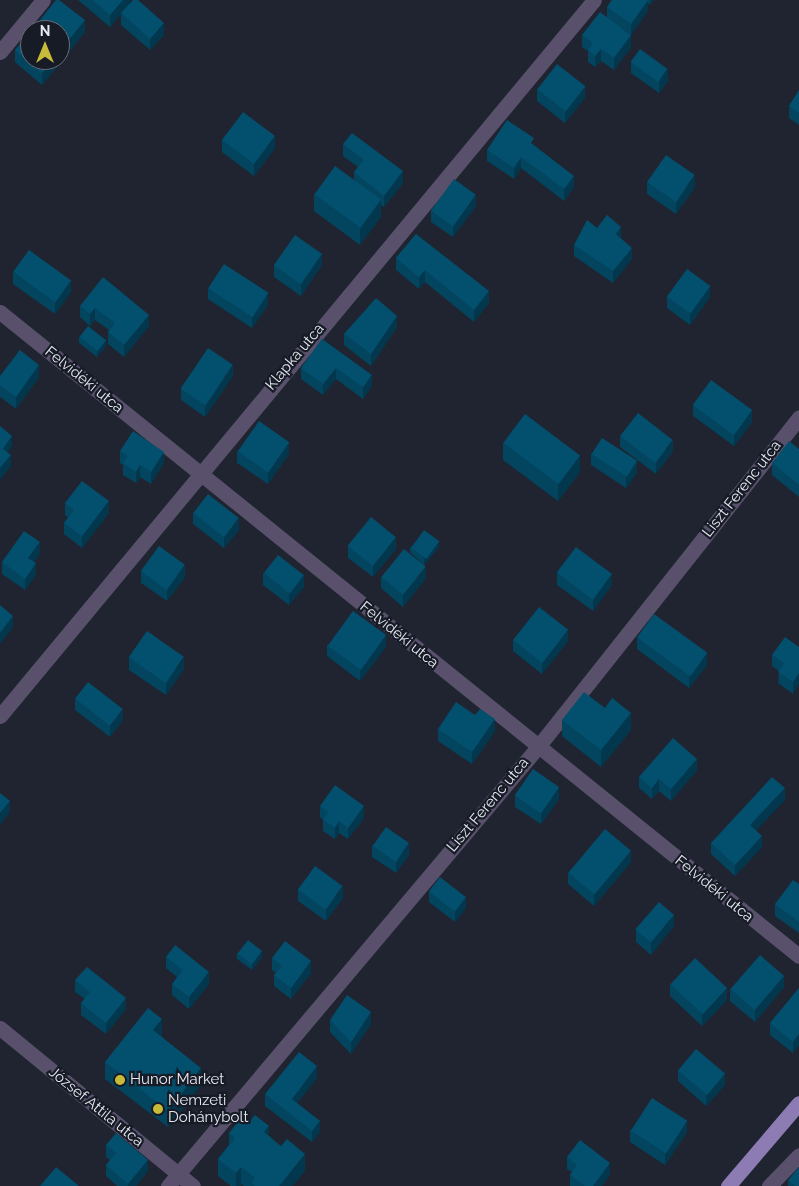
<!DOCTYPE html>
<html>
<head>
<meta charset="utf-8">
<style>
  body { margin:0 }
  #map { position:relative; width:799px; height:1186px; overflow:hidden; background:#1f2430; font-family:Raleway,sans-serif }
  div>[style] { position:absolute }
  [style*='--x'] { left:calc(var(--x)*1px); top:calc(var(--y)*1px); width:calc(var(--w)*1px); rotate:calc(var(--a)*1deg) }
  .minor>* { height:15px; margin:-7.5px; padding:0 7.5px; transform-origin:7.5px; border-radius:7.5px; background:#59506c }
  .major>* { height:15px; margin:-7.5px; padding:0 7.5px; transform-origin:7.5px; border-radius:7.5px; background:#8d7bb4 }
  .wall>* { inset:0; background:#03445f }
  .shaded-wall>* { inset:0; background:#02374d }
  .building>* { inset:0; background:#034f6e; transform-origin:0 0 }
  .dots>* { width:14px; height:14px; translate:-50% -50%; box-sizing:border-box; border:2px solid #161b26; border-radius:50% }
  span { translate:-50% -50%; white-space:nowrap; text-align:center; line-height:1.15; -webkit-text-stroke:4.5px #161b26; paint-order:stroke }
  .street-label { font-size:15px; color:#e6e9f1 }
  .poi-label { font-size:15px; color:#e6e9f1 }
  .left { translate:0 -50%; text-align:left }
  .north { position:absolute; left:20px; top:20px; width:50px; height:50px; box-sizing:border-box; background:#161b26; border:1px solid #696d77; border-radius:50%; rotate:0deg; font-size:14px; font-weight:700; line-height:20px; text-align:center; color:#e6e9f1 }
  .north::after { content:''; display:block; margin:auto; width:18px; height:22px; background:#c9bb3a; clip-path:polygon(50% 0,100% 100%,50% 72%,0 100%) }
</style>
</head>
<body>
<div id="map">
  <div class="minor">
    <div style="--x:0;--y:52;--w:67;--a:-50.4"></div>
    <div style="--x:0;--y:312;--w:1026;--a:38.87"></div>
    <div style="--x:0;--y:716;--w:930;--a:-50.32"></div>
    <div style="--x:0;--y:1028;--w:249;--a:39.3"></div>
    <div style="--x:168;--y:1186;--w:573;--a:-49.89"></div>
    <div style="--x:537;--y:748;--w:422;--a:-51.6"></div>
    <div style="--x:769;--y:1186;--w:43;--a:-45.9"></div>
  </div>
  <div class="major">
    <div style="--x:728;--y:1186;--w:109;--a:-49.5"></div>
  </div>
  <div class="wall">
    <div style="clip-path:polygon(78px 0,130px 0,130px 3px,164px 35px,150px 50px,121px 25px,121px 14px,110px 27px)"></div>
    <div style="clip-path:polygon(612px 0,654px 0,650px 5px,648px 3px,648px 11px,631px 35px,622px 28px,631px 47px,614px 70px,601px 61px,595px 67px,588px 62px,588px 51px,582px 47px,582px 35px,607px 18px,607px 7px)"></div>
    <div style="clip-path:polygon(85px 32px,42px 85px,15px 62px,15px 50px)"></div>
    <div style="clip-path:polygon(631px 62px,668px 81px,659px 93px,631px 73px)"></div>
    <div style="clip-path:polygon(537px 89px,585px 98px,565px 123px,537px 101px)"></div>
    <div style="clip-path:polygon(799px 90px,799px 125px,789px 118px,789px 106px)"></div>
    <div style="clip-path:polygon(222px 140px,275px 148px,254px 176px,222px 152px)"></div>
    <div style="clip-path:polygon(343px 144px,403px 183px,384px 207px,381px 205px,381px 217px,360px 245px,314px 211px,314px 194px,354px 180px,354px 172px,358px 167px,343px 156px)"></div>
    <div style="clip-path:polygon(534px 145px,574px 187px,564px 201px,521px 168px,514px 179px,487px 161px,487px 150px)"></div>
    <div style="clip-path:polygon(647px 182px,695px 187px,676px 214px,647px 194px)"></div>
    <div style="clip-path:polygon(476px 206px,453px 237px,431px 222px,431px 210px)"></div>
    <div style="clip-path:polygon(416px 234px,489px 303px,474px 322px,425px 282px,419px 289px,396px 270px,396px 258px)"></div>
    <div style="clip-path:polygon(621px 238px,632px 259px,613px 283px,574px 256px,574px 245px)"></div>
    <div style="clip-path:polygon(274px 265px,322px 265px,301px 296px,274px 277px)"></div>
    <div style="clip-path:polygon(13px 272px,71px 292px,55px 314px,13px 284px)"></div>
    <div style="clip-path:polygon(208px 288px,268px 305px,252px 328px,208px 299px)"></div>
    <div style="clip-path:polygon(667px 297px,710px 297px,690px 325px,667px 308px)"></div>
    <div style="clip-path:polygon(80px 306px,149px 315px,149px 326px,124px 357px,108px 344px,108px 332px,109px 330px,95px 320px,90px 326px,80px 317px)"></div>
    <div style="clip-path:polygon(397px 327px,371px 366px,344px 345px,344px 334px)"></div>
    <div style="clip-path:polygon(79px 337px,106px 346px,97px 357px,79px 343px)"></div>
    <div style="clip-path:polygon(322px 339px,372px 386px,363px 399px,336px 379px,323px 395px,301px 379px,301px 368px)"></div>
    <div style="clip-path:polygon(0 376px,39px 377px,16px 409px,0 397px)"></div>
    <div style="clip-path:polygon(233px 376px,205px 417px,181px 400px,181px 389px)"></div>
    <div style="clip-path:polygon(693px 405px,752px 422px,734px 446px,693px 416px)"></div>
    <div style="clip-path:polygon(620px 436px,673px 451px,656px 474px,620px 447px)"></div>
    <div style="clip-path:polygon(503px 443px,580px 472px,558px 501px,503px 460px)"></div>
    <div style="clip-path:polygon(799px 449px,799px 497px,772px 475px,772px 463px)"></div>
    <div style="clip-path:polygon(120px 451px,164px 463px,151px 484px,140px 477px,136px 483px,123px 475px,123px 465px,120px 463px)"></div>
    <div style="clip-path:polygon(237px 451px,289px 454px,268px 484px,237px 463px)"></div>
    <div style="clip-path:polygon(591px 453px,637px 473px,626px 488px,591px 465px)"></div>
    <div style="clip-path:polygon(65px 503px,109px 513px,82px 548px,64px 534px,64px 523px,68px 517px,65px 515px)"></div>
    <div style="clip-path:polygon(193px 513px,239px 530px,224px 548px,193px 524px)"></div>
    <div style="clip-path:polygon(348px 546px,396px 549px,373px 577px,348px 558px)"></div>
    <div style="clip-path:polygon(410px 547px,439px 547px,424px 565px,410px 552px)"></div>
    <div style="clip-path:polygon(40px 554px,34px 562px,36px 575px,25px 590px,2px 574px,2px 562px)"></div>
    <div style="clip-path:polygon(141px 571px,185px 577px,167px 601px,141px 583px)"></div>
    <div style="clip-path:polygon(263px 573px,304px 587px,289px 605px,263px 585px)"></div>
    <div style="clip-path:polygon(557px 573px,612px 585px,593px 611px,557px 585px)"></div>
    <div style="clip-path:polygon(381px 577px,426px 578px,403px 607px,381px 588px)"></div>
    <div style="clip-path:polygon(637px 638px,707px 665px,689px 688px,637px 649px)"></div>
    <div style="clip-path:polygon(513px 640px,568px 641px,542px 674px,513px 651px)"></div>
    <div style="clip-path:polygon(327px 645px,386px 647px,360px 681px,327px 656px)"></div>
    <div style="clip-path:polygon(799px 647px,793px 694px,778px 683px,779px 671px,772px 666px,772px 655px)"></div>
    <div style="clip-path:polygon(129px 658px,184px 669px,166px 695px,129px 670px)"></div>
    <div style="clip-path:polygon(75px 699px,123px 720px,110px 737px,75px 710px)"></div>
    <div style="clip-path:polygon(562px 720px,631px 730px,601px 767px,562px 736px)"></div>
    <div style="clip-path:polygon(438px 729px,495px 731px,472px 764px,438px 741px)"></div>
    <div style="clip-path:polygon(697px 770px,671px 801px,659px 791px,652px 799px,639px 788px,639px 777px)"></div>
    <div style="clip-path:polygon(515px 795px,559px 799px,541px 824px,515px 807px)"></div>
    <div style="clip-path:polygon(785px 800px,756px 830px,762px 847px,735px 876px,711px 854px,711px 843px)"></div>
    <div style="clip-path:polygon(320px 806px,364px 818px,348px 839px,339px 833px,335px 839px,323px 831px,323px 820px,320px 817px)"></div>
    <div style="clip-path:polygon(372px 845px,409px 855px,396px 873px,372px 857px)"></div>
    <div style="clip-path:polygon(631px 862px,594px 906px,568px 884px,568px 873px)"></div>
    <div style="clip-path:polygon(799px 884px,799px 933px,775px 916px,775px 904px)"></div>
    <div style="clip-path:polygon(298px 889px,343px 898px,326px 921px,298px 901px)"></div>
    <div style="clip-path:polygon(429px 891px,466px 908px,455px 922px,429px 902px)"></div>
    <div style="clip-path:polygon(674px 926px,651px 955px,636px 942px,636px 930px)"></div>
    <div style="clip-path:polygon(237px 953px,262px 957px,252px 970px,237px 959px)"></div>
    <div style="clip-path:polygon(166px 957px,209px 984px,189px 1009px,172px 995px,172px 984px,177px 977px,166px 968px)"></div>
    <div style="clip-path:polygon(272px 958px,311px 973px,291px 999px,274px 986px,274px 975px,276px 973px,272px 970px)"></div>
    <div style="clip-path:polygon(75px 980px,126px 1009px,106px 1034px,81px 1015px,81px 1003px,85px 999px,75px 992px)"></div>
    <div style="clip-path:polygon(670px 984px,727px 1000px,702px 1026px,670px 996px)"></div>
    <div style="clip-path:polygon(784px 987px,755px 1022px,730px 1001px,730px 989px)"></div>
    <div style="clip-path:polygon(799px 988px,793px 1053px,770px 1035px,770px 1023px)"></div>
    <div style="clip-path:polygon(330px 1020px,371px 1024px,351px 1054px,330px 1032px)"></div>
    <div style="clip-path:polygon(161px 1036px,201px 1085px,168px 1127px,105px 1079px,105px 1062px,162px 1036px)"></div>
    <div style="clip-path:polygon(678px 1070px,725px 1085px,706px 1106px,678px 1081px)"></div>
    <div style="clip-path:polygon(317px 1078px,297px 1103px,320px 1132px,312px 1142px,265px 1106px,265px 1094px)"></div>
    <div style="clip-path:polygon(249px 1122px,269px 1136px,305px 1171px,292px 1186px,244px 1186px,241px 1184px,240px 1186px,231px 1186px,218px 1176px,218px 1159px,229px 1145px,229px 1133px)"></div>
    <div style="clip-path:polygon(630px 1130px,687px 1132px,665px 1165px,630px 1142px)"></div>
    <div style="clip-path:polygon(106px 1145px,148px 1171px,136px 1186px,117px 1186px,106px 1176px,106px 1165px,110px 1160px,106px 1157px)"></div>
    <div style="clip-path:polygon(567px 1157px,610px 1175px,602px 1186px,570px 1186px,570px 1175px,572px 1172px,567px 1169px)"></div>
    <div style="clip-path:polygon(788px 1180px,799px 1186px,788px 1186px)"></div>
  </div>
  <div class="shaded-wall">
    <div style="clip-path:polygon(123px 0,130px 0,130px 4px,110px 27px,110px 15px)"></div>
    <div style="clip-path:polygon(648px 0,648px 11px,631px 35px,631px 24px)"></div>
    <div style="clip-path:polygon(650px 0,654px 0,650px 5px)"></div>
    <div style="clip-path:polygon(85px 20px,85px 32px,42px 85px,42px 73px,53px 60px,60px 60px,60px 51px)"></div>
    <div style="clip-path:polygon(164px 23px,164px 35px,150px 50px,150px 39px)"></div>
    <div style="clip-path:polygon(631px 35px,631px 47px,614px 70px,614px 58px)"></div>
    <div style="clip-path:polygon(601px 49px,601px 61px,595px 67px,595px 56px)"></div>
    <div style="clip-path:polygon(668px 69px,668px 81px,659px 93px,659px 81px)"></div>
    <div style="clip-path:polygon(585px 86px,585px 98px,565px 123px,565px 111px)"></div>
    <div style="clip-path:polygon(275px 136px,275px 148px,254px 176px,254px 164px)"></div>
    <div style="clip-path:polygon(521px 157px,521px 168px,514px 179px,514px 168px)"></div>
    <div style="clip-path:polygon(403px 171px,403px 183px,384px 207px,384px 196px)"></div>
    <div style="clip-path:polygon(695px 175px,695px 187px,676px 214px,676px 203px)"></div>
    <div style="clip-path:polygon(574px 176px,574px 187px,564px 201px,564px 189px)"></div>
    <div style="clip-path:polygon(476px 195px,476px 206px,453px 237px,453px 226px)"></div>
    <div style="clip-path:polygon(381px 200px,381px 217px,360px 245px,360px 228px)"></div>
    <div style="clip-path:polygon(621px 227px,621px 239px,616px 234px)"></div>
    <div style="clip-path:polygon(632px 248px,632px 259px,613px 283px,613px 271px)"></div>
    <div style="clip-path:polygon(322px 254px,322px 265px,301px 296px,301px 284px)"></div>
    <div style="clip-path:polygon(425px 270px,425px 282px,419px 289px,419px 277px)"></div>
    <div style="clip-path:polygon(71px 281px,71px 292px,55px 314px,55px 302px)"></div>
    <div style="clip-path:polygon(710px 286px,710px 297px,690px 325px,690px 313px)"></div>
    <div style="clip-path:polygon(489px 291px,489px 303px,474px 322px,474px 310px)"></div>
    <div style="clip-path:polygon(268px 293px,268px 305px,252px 328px,252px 317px)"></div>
    <div style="clip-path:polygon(95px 308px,95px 320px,90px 326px,90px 314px)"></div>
    <div style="clip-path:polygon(149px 315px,149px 326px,124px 357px,124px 345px)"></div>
    <div style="clip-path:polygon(397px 316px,397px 327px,371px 366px,371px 354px)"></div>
    <div style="clip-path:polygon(106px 340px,106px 346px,97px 357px,97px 351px)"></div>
    <div style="clip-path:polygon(39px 365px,39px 377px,16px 409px,16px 397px)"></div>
    <div style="clip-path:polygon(233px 365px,233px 376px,205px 417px,205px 406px)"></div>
    <div style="clip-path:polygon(336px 368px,336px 379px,323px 395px,323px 384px)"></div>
    <div style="clip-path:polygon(372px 375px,372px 386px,363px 399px,363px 387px)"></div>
    <div style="clip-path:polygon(752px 410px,752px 422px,734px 446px,734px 434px)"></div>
    <div style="clip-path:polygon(12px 436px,12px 447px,3px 460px,3px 449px)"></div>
    <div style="clip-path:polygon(673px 440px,673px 451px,656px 474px,656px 463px)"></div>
    <div style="clip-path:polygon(289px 442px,289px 454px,268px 484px,268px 473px)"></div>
    <div style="clip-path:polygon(164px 452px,164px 463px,151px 484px,151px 472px)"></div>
    <div style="clip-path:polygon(11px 455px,11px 466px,0 480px,0 468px)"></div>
    <div style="clip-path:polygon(580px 455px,580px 472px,558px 501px,558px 484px)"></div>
    <div style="clip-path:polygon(637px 461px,637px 473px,626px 488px,626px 477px)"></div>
    <div style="clip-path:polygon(140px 465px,140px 477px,136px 483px,136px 472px)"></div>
    <div style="clip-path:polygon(109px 501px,109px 513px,82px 548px,82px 536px)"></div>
    <div style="clip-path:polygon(239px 518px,239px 530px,224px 548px,224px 537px)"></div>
    <div style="clip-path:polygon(396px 537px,396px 549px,373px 577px,373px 566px)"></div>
    <div style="clip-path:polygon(439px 541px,439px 547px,424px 565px,424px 559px)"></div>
    <div style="clip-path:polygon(40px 542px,40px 554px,28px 569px,28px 558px)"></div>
    <div style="clip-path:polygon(36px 563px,36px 575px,25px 590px,25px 579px)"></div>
    <div style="clip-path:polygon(185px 565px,185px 577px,167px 601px,167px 590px)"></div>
    <div style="clip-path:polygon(426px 567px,426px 578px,403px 607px,403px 595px)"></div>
    <div style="clip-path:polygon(612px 574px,612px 585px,593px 611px,593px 600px)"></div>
    <div style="clip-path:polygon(304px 575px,304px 587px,289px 605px,289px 594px)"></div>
    <div style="clip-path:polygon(13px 616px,13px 627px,0 644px,0 633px)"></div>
    <div style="clip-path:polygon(568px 630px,568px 641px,542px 674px,542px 663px)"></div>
    <div style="clip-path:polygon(386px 635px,386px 647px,360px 681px,360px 669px)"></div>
    <div style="clip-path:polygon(707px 653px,707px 665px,689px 688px,689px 677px)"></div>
    <div style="clip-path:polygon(184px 657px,184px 669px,166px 695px,166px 684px)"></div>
    <div style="clip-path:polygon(799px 673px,799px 684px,793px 694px,793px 682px)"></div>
    <div style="clip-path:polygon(123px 709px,123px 720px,110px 737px,110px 725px)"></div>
    <div style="clip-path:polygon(631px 713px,631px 730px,601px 767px,601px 750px)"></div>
    <div style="clip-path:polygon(495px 719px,495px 731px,472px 764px,472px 752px)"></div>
    <div style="clip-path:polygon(697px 759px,697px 770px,671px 801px,671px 789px)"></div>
    <div style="clip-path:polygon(659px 779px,659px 791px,652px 799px,652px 788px)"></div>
    <div style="clip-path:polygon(559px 787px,559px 799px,541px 824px,541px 813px)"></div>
    <div style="clip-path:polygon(785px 788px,785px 800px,750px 837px,750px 825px)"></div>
    <div style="clip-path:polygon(10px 801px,10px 812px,0 825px,0 813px)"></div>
    <div style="clip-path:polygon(364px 806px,364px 818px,348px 839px,348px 828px)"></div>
    <div style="clip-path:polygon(339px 821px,339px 833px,335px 839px,335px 828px)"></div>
    <div style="clip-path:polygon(762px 836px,762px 847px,735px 876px,735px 865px)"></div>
    <div style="clip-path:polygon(409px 843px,409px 855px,396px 873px,396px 862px)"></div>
    <div style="clip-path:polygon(631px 851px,631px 862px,594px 906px,594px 894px)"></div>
    <div style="clip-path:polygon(343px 886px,343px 898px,326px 921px,326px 910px)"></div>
    <div style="clip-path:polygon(466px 897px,466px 908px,455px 922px,455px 911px)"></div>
    <div style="clip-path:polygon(674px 915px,674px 926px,651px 955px,651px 943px)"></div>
    <div style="clip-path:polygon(262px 951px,262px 957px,252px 970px,252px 964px)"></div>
    <div style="clip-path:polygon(311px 961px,311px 973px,291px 999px,291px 988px)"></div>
    <div style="clip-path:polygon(209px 972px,209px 984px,189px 1009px,189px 997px)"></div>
    <div style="clip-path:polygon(784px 976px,784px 987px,755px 1022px,755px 1010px)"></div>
    <div style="clip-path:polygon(727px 988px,727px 1000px,702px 1026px,702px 1015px)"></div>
    <div style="clip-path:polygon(126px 998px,126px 1009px,106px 1034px,106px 1023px)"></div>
    <div style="clip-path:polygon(371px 1012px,371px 1024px,351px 1054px,351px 1042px)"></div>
    <div style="clip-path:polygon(162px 1019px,162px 1036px,153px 1047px,153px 1030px)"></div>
    <div style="clip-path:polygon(799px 1034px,799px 1046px,793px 1053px,793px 1042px)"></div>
    <div style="clip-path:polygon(317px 1066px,317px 1078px,292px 1110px,292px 1099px)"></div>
    <div style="clip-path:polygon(201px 1068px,201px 1085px,168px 1127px,168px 1111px)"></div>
    <div style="clip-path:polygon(725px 1073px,725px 1085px,706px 1106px,706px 1094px)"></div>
    <div style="clip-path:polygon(320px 1121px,320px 1132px,312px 1142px,312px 1131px)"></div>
    <div style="clip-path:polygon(687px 1121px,687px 1132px,665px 1165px,665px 1154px)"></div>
    <div style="clip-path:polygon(269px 1126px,269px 1143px,264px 1132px)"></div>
    <div style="clip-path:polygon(305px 1154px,305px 1171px,292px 1186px,279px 1186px)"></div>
    <div style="clip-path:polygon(148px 1160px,148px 1171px,136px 1186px,128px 1186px,128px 1184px)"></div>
    <div style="clip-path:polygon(610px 1163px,610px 1175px,602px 1186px,593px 1186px)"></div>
    <div style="clip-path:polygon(241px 1167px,241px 1184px,240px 1186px,236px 1186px,236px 1173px)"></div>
  </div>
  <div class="building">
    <div style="clip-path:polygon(56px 0,59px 0,85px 20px,60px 51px,60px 30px,32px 30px)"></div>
    <div style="clip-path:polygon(92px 0,123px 0,110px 15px)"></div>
    <div style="clip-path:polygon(133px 0,138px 0,164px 23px,150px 39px,121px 13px)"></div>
    <div style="clip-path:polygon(612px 0,648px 0,631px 24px,607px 7px)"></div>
    <div style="clip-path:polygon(600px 12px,631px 35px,614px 58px,601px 49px,595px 56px,588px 50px,593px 43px,582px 35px)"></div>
    <div style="clip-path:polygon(30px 32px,30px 60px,53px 60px,42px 73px,15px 50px)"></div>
    <div style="left:640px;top:49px;width:34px;height:16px;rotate:36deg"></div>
    <div style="left:557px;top:64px;width:36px;height:32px;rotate:38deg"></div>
    <div style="clip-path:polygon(799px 90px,799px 113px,789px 106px)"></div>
    <div style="left:243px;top:112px;width:40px;height:35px;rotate:37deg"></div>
    <div style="clip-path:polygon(507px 120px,534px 138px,531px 143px,574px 176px,564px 189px,521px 157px,514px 168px,487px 150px)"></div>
    <div style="clip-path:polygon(352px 133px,403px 171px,384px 196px,354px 172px,364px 160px,343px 144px)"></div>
    <div style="left:666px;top:155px;width:35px;height:33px;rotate:35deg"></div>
    <div style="left:335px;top:166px;width:57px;height:35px;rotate:36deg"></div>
    <div style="left:454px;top:179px;width:27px;height:39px;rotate:36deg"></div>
    <div style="clip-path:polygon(607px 215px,621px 227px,616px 234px,632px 248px,613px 271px,574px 245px,587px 220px,597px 228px)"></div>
    <div style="clip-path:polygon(416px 234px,489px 291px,474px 310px,425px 270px,419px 277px,396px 258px)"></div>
    <div style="left:295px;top:235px;width:33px;height:37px;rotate:35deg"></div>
    <div style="left:29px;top:250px;width:52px;height:27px;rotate:36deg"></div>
    <div style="left:224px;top:264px;width:53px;height:29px;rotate:33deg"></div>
    <div style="left:687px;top:269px;width:29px;height:34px;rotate:36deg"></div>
    <div style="clip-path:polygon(103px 277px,149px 315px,124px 345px,108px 332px,115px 323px,95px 308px,90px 314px,80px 306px)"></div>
    <div style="clip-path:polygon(376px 298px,397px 316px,371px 354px,344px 334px)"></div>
    <div style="left:88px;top:326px;width:23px;height:14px;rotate:38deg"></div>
    <div style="clip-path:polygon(322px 339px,372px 375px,363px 387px,336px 368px,323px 384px,301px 368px)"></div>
    <div style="left:208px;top:348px;width:30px;height:49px;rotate:34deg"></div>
    <div style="clip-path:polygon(20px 350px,39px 365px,16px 397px,0 385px,0 376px)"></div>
    <div style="left:711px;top:380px;width:51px;height:31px;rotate:36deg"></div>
    <div style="left:638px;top:413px;width:44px;height:29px;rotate:38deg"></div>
    <div style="left:525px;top:414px;width:69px;height:36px;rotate:37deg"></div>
    <div style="left:259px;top:421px;width:37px;height:37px;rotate:35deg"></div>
    <div style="clip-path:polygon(0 426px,12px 436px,3px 449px,11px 455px,0 468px)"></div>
    <div style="clip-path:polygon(133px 431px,164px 452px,151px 472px,140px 465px,136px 472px,123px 463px,128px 456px,120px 451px)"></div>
    <div style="left:602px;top:438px;width:42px;height:19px;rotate:33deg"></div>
    <div style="clip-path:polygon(789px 441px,799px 449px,799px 485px,772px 463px)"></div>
    <div style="clip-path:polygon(82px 481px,109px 501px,82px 536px,64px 523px,74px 510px,65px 503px)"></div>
    <div style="left:208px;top:494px;width:39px;height:24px;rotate:38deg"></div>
    <div style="left:371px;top:517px;width:32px;height:37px;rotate:39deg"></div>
    <div style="left:424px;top:530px;width:19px;height:22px;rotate:36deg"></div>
    <div style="clip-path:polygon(24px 531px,40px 542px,28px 558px,36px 563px,25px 579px,2px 562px)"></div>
    <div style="left:159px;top:546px;width:32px;height:31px;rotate:36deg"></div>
    <div style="left:576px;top:547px;width:45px;height:32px;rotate:37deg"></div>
    <div style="left:404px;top:549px;width:28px;height:36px;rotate:39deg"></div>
    <div style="left:278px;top:555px;width:33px;height:23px;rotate:38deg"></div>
    <div style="clip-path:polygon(0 605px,13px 616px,0 633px)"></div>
    <div style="left:539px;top:607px;width:37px;height:42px;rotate:38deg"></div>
    <div style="left:353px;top:611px;width:41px;height:43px;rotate:36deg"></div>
    <div style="left:654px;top:614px;width:66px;height:29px;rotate:36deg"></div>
    <div style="left:147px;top:631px;width:45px;height:32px;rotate:35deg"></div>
    <div style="clip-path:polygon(785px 637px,799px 647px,799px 673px,793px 682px,778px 672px,784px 663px,772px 655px)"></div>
    <div style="left:88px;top:682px;width:44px;height:21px;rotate:38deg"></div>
    <div style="clip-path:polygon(584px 692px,605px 708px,612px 698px,631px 713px,601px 750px,562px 720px)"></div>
    <div style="clip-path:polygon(456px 702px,475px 715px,480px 709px,495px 719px,472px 752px,438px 729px)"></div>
    <div style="clip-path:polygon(673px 738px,697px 759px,671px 789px,659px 779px,652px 788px,639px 777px)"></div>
    <div style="left:533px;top:769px;width:32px;height:32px;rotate:35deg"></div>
    <div style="clip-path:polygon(772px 777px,785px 788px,750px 825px,762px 836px,735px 865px,711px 843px)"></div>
    <div style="clip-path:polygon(335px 785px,364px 806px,348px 828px,339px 821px,335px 828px,323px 820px,328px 812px,320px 806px)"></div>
    <div style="clip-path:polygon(0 793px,10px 801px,0 813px)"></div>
    <div style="left:386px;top:827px;width:28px;height:23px;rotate:35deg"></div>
    <div style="left:605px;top:829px;width:34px;height:57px;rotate:40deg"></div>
    <div style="left:315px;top:866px;width:34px;height:29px;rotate:36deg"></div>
    <div style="left:440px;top:877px;width:33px;height:18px;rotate:38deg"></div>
    <div style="clip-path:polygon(793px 880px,799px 884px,799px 922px,775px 904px)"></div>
    <div style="left:659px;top:902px;width:20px;height:36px;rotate:41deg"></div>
    <div style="left:248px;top:940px;width:18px;height:17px;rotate:38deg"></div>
    <div style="clip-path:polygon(285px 941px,311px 961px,291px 988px,274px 975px,282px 966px,272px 958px)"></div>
    <div style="clip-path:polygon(175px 945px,209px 972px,189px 997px,172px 984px,183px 970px,166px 957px)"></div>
    <div style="left:760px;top:955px;width:32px;height:45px;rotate:41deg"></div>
    <div style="left:695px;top:958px;width:44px;height:36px;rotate:43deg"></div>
    <div style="clip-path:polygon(87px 967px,126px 998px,106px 1023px,81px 1003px,90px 992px,75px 980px)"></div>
    <div style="clip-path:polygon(799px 988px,799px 1034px,793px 1042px,770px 1023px)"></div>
    <div style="clip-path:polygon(347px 995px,371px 1012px,351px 1042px,330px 1020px)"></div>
    <div style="clip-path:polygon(148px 1008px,162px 1019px,153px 1030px,201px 1068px,168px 1111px,105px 1062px)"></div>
    <div style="left:696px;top:1049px;width:38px;height:28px;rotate:40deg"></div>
    <div style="clip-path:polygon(299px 1052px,317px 1066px,292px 1099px,320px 1121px,312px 1131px,265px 1094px)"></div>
    <div style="left:652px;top:1098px;width:42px;height:39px;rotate:33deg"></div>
    <div style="clip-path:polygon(255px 1115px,269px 1126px,264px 1132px,281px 1146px,287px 1139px,305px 1154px,279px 1186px,255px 1186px,251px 1183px,255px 1178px,241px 1167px,236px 1173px,218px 1159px,235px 1138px,229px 1133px,242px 1117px,249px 1122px)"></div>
    <div style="clip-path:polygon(116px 1133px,148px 1160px,128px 1184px,106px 1165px,116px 1153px,106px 1145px)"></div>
    <div style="clip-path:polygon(580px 1140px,610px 1163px,593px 1186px,585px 1186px,570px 1175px,577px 1165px,567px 1157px)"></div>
    <div style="clip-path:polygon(56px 1167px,79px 1186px,40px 1186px)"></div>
    <div style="clip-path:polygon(799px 1167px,799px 1186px,795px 1186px,788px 1180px)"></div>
  </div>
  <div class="dots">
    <div style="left:120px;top:1080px;background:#c9bb3a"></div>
    <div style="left:158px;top:1109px;background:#c9bb3a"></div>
  </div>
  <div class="street-label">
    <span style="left:295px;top:357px;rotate:-50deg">Klapka utca</span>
    <span style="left:84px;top:380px;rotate:39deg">Felvidéki utca</span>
    <span style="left:742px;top:489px;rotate:-52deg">Liszt Ferenc utca</span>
    <span style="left:399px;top:635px;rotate:39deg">Felvidéki utca</span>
    <span style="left:488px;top:805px;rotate:-50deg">Liszt Ferenc utca</span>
    <span style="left:714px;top:889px;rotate:39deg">Felvidéki utca</span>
    <span style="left:96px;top:1107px;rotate:39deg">József Attila utca</span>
  </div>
  <div class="poi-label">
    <span class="left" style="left:130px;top:1080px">Hunor Market</span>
    <span class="left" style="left:168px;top:1109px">Nemzeti<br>Dohánybolt</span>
  </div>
  <div class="north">N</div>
</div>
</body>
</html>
